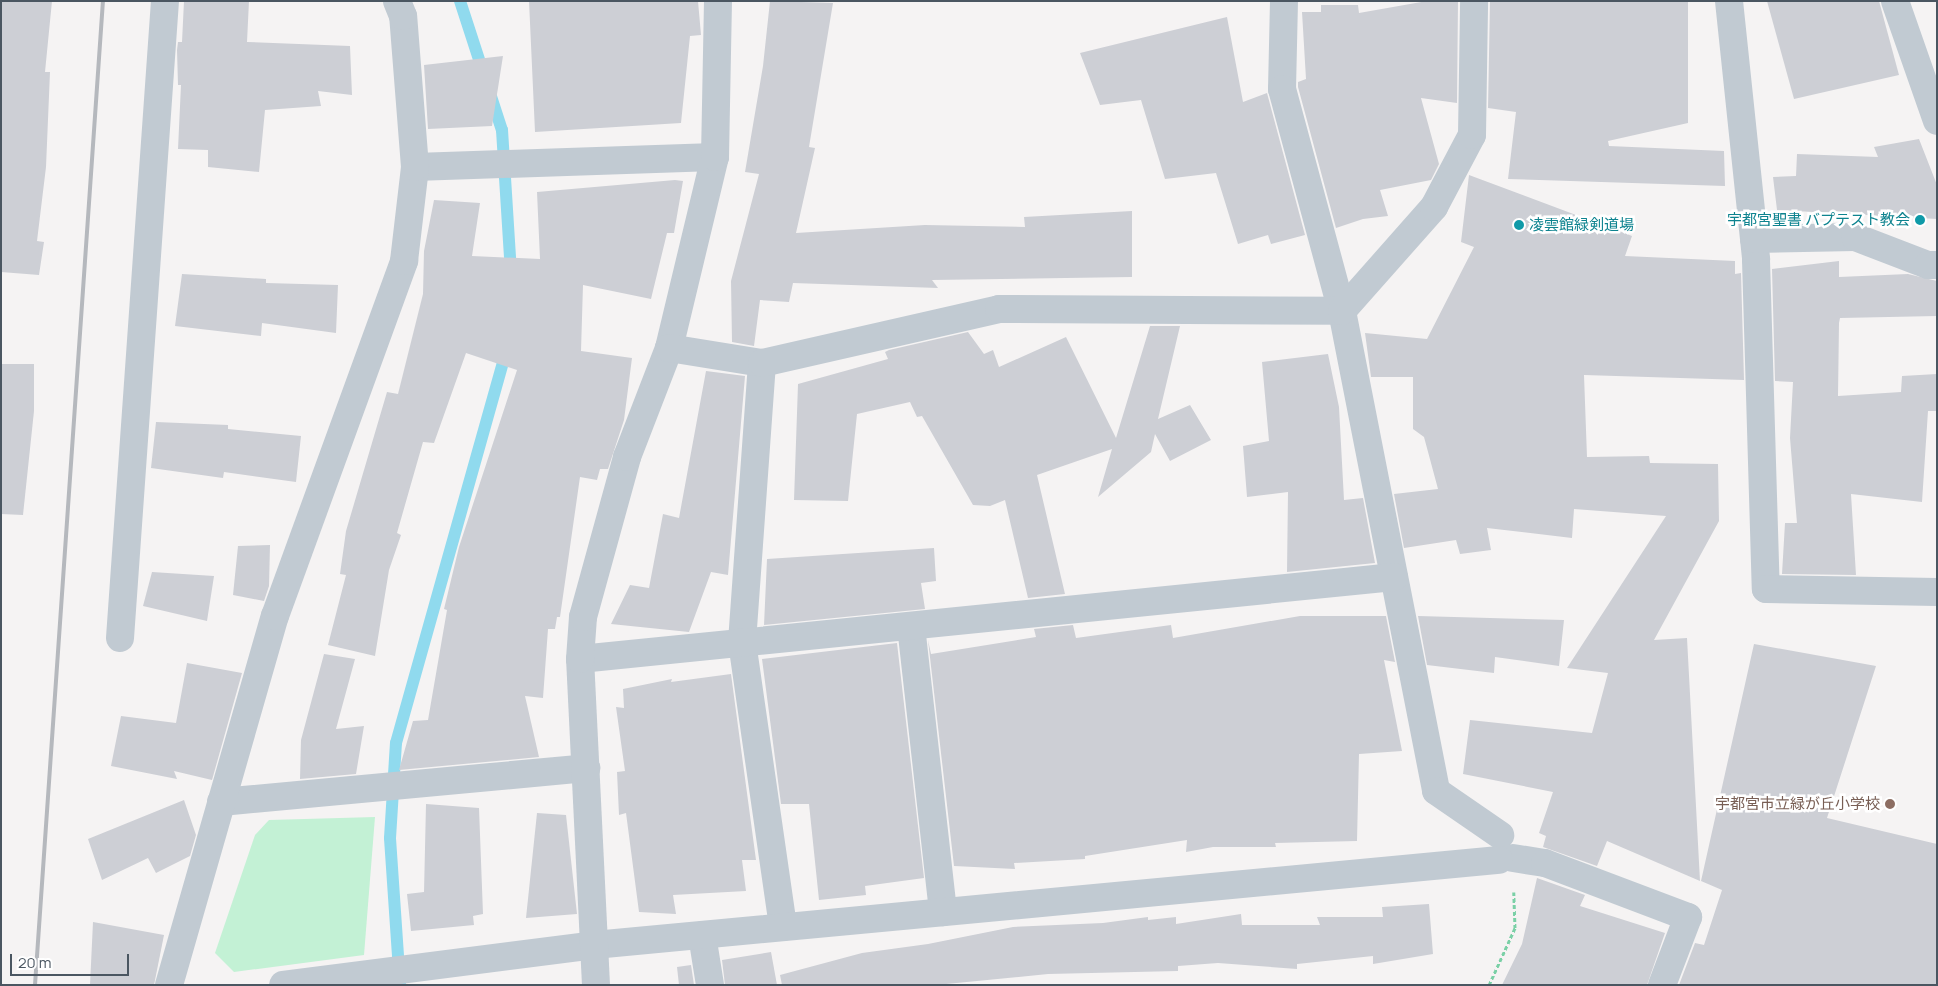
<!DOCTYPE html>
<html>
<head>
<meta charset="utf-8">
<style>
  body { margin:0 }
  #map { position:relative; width:1938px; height:986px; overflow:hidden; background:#f5f3f3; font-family:Manrope,"Noto Sans JP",sans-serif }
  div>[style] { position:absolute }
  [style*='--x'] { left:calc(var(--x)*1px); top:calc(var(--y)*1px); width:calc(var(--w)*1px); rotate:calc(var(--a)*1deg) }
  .green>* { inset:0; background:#c3f1d5 }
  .stream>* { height:12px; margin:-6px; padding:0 6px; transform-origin:6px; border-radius:6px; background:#90daee }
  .building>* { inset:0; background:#cdcfd5 }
  .path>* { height:3px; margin-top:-1.5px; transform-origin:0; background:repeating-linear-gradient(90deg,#7ad0a6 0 4px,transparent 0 6.5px) }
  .minor>* { height:28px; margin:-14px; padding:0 14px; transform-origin:14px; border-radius:14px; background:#c1cad2 }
  .rail>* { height:4px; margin:-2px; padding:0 2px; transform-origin:2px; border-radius:2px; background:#b5b8bd }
  .dots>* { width:14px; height:14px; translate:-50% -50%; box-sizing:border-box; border:2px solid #fff; border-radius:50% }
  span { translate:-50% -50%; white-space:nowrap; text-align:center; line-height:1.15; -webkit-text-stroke:5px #fff; paint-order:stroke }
  .culture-label { font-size:15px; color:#0d838f }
  .right { translate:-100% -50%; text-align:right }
  .left { translate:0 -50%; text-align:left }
  .education-label { font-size:15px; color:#785e54 }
  .frame { position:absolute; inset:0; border:2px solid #4a5661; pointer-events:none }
  .scale { position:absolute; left:10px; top:954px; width:119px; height:22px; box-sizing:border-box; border:2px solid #4a5661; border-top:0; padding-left:6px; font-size:15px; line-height:18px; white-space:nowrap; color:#4a5661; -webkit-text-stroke:4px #fff; paint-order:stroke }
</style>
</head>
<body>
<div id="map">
  <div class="green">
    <div style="clip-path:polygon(375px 817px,364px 955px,234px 972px,215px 953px,255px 835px,269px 820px)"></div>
  </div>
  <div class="stream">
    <div style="--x:460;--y:1;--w:136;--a:72"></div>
    <div style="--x:502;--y:130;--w:144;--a:86.4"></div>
    <div style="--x:400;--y:985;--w:147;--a:-93.9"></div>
    <div style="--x:390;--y:838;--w:95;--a:-86.4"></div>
    <div style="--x:396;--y:743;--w:410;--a:-74.3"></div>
  </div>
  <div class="building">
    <div style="clip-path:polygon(1px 1px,52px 1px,45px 72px,50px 72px,46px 167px,37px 241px,44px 242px,39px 275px,1px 272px)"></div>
    <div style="clip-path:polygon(184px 1px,249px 1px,247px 42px,350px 46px,352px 95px,318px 91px,321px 106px,265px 110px,259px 172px,208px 167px,208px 150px,178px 149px,181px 85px,178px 85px,177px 50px,178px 42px,182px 42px)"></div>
    <div style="clip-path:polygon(529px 1px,698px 1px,701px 35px,690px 36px,681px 123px,535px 132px)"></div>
    <div style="clip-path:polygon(770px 1px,833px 3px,809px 147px,815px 148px,796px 233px,925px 225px,1025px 227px,1024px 217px,1132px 211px,1132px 277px,932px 280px,938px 288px,793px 283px,789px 302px,760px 300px,754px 346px,732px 342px,731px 281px,759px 174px,745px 172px,763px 66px)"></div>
    <div style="clip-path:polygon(1427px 1px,1458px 1px,1457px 103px,1421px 98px,1439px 164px,1431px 180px,1380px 190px,1388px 216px,1363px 219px,1336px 228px,1298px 87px,1298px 82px,1306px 79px,1302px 12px,1321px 12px,1321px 5px,1358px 5px,1359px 13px)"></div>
    <div style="clip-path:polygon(1490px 1px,1688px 1px,1688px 123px,1608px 141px,1609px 146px,1724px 151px,1725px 186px,1508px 179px,1516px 112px,1488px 108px)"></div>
    <div style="clip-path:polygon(1767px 1px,1879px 1px,1899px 75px,1794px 99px)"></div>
    <div style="clip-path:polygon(1227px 17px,1243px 102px,1267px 93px,1305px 235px,1271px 244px,1268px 235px,1238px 244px,1216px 173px,1165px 179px,1141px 100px,1100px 105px,1080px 53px)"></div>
    <div style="clip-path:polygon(503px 56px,492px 126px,428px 129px,424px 65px)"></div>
    <div style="clip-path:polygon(1919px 139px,1937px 185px,1937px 219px,1777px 210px,1773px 177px,1796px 176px,1797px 154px,1878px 157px,1874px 147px)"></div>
    <div style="clip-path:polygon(1469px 175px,1632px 236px,1625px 256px,1735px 261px,1735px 274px,1741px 273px,1744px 380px,1584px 375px,1587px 457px,1649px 456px,1650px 463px,1718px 464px,1719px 521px,1654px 640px,1687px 638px,1700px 881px,1607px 841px,1597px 866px,1543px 847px,1546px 836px,1539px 833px,1553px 792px,1463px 774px,1470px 720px,1592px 733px,1608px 673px,1567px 668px,1666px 516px,1574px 509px,1572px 538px,1487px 528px,1491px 550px,1460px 554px,1456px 540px,1404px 548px,1394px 494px,1438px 489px,1424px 437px,1413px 429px,1413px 377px,1371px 377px,1365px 333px,1427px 339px,1474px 247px,1461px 242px)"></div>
    <div style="clip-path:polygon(675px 180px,683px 181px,674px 233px,667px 233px,651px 299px,583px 285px,581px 351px,632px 358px,624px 420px,608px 469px,600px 469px,597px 480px,580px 477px,560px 617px,557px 617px,555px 629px,548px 629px,543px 698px,525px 696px,539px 757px,399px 770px,413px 721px,428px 720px,447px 610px,444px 609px,459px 547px,517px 370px,466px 353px,434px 443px,423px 442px,397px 533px,401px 535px,389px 570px,375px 656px,328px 645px,346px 575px,340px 574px,346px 531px,387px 392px,398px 394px,423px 294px,424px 251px,434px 200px,480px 203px,472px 256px,540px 259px,537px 192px)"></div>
    <div style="clip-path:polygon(1839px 261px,1839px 277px,1908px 274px,1937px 281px,1937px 316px,1840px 318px,1839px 323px,1838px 396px,1901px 392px,1902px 376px,1937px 374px,1937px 411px,1928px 411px,1922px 502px,1851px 494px,1856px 575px,1782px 574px,1785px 523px,1797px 523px,1790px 438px,1793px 382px,1775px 381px,1772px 269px)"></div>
    <div style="clip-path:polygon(182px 274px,266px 279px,266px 283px,338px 285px,336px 333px,262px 323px,261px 336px,175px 326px)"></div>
    <div style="clip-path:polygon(1150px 326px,1180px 326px,1158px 419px,1190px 405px,1211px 440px,1170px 461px,1155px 434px,1151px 452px,1098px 497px,1112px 449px,1037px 475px,1065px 594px,1028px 598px,1005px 500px,990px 506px,973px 505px,922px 416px,917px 417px,910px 402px,857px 414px,848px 501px,794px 500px,798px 384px,888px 359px,885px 352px,889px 350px,968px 332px,984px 354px,993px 350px,999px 367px,1066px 337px,1116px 438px)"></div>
    <div style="clip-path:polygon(1328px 354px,1339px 407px,1344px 500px,1363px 498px,1375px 563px,1287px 572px,1288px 492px,1247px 497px,1243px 446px,1269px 441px,1262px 362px)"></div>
    <div style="clip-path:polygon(1px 364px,34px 364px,34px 411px,23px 515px,1px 514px)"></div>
    <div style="clip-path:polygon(706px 371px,745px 376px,728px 575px,711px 572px,689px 632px,611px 624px,630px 585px,649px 588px,663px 514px,679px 518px)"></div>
    <div style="clip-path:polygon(156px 422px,228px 425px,228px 429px,301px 436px,296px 482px,224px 472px,223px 478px,151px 468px)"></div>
    <div style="clip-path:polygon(270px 545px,269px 586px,264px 601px,233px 595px,238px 546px)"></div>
    <div style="clip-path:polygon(934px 548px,936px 581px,921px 583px,925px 609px,764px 625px,767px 559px)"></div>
    <div style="clip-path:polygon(152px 572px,214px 576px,207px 621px,143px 606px)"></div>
    <div style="clip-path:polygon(1300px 616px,1386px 616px,1395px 662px,1384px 660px,1402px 751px,1359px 754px,1357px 841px,1275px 843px,1276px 847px,1213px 847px,1186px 852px,1187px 840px,1085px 856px,1085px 859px,1014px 863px,1015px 869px,954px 866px,928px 640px,931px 654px,1036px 637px,1034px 629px,1073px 625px,1076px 638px,1171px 625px,1173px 638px)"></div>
    <div style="clip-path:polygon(1418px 616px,1564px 620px,1559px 666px,1495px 657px,1494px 673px,1427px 665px)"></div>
    <div style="clip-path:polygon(897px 643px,924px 878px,865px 886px,866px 895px,819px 900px,809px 804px,781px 804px,762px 659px)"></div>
    <div style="clip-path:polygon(1754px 644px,1876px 666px,1827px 818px,1937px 844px,1937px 985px,1679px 985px,1695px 943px,1704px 945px,1722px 890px,1701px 881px)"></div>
    <div style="clip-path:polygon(324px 654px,355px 659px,336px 729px,364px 726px,356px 774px,300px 779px,301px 740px)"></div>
    <div style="clip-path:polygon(187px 663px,242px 673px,212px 780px,174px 771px,177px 779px,111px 766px,121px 716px,176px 723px)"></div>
    <div style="clip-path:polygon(731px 674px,756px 860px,742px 860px,746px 891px,673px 895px,676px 914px,639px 912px,626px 813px,619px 815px,617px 772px,625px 771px,616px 707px,624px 708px,623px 689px,672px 679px,671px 682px)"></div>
    <div style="clip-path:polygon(184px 800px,196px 835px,190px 856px,156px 873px,148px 858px,102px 880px,88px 839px)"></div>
    <div style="clip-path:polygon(426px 804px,479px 808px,483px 914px,473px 916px,474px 925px,411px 931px,407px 894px,424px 892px)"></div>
    <div style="clip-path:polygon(537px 813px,566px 815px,577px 914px,526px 918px)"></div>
    <div style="clip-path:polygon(1537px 878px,1585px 895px,1580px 906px,1665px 933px,1647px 985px,1502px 985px,1522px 944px)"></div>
    <div style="clip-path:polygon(1429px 904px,1433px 954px,1373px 964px,1373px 956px,1297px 964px,1297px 969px,1218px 963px,1178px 966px,1178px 971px,1048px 974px,936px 985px,782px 985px,780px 975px,862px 953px,928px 944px,1013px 927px,1103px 923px,1148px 917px,1148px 920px,1176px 917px,1176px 924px,1241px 914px,1242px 925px,1320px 925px,1317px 917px,1383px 917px,1382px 907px)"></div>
    <div style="clip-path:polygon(93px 922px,164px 935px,154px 985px,90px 985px)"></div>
    <div style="clip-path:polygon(771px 952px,777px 985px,725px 985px,722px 960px)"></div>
    <div style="clip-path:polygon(691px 965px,694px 985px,679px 985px,677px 967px)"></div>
  </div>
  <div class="path">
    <div style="--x:1489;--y:985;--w:63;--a:-65.5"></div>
    <div style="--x:1515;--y:928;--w:36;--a:-92"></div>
  </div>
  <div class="minor">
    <div style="--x:1284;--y:1;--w:88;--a:91.3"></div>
    <div style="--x:1282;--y:89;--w:230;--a:74.9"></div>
    <div style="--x:1342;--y:311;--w:489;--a:78.9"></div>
    <div style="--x:1436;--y:791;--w:78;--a:34.5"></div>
    <div style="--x:1729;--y:1;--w:260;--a:84"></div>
    <div style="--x:1756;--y:260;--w:329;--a:88.3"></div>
    <div style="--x:1766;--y:589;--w:171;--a:1"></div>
    <div style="--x:1895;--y:1;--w:127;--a:70.7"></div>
    <div style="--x:415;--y:167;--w:300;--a:-1.9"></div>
    <div style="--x:1754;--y:239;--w:101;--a:-1.1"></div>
    <div style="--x:1855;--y:237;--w:78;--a:21"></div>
    <div style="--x:1928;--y:265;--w:9;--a:0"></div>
    <div style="--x:669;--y:348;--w:196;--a:-76.5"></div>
    <div style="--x:715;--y:157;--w:156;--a:-88.9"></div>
    <div style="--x:762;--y:363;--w:280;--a:94.1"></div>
    <div style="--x:742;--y:642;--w:288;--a:81.8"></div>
    <div style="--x:911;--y:626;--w:288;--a:83.6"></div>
    <div style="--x:120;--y:638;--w:639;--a:-85.96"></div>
    <div style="--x:580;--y:659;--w:818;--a:-5.75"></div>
    <div style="--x:221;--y:802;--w:367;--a:-5.3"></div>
    <div style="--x:1513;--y:858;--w:32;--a:9"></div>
    <div style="--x:1545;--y:863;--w:153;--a:20.7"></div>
    <div style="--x:1688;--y:917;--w:73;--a:110.9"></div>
    <div style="--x:702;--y:935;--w:51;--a:80.9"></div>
    <div style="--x:169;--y:985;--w:384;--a:-74"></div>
    <div style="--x:275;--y:616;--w:378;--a:-70"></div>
    <div style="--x:404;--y:261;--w:95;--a:-83.3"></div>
    <div style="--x:415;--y:167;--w:151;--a:-94.5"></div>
    <div style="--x:403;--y:16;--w:16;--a:-112"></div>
    <div style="--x:283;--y:985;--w:314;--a:-7.3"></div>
    <div style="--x:594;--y:945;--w:909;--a:-5.37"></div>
    <div style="--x:596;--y:985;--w:326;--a:-92.8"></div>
    <div style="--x:580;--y:659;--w:42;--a:-85.9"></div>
    <div style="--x:583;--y:617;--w:166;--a:-74.6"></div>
    <div style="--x:627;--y:457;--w:117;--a:-68.9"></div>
    <div style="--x:669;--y:348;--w:94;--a:9.2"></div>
    <div style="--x:762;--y:363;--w:243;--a:-12.8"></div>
    <div style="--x:999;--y:309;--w:343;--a:0.3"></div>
    <div style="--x:1342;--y:311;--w:139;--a:-48.5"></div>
    <div style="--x:1434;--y:207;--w:81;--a:-62.2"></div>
    <div style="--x:1472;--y:135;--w:134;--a:-89.1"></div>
  </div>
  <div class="rail">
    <div style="--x:35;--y:985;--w:986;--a:-86.05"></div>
  </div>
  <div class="dots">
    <div style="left:1920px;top:220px;background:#0f9aa8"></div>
    <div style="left:1519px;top:225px;background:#0f9aa8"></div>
    <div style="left:1890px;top:804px;background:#8d6e63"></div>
  </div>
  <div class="culture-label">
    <span class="right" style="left:1910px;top:220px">宇都宮聖書 バプテスト教会</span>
    <span class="left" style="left:1529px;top:225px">凌雲館緑剣道場</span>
  </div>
  <div class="education-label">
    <span class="right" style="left:1880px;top:804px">宇都宮市立緑が丘小学校</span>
  </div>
  <div class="frame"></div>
  <div class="scale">20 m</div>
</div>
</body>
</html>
